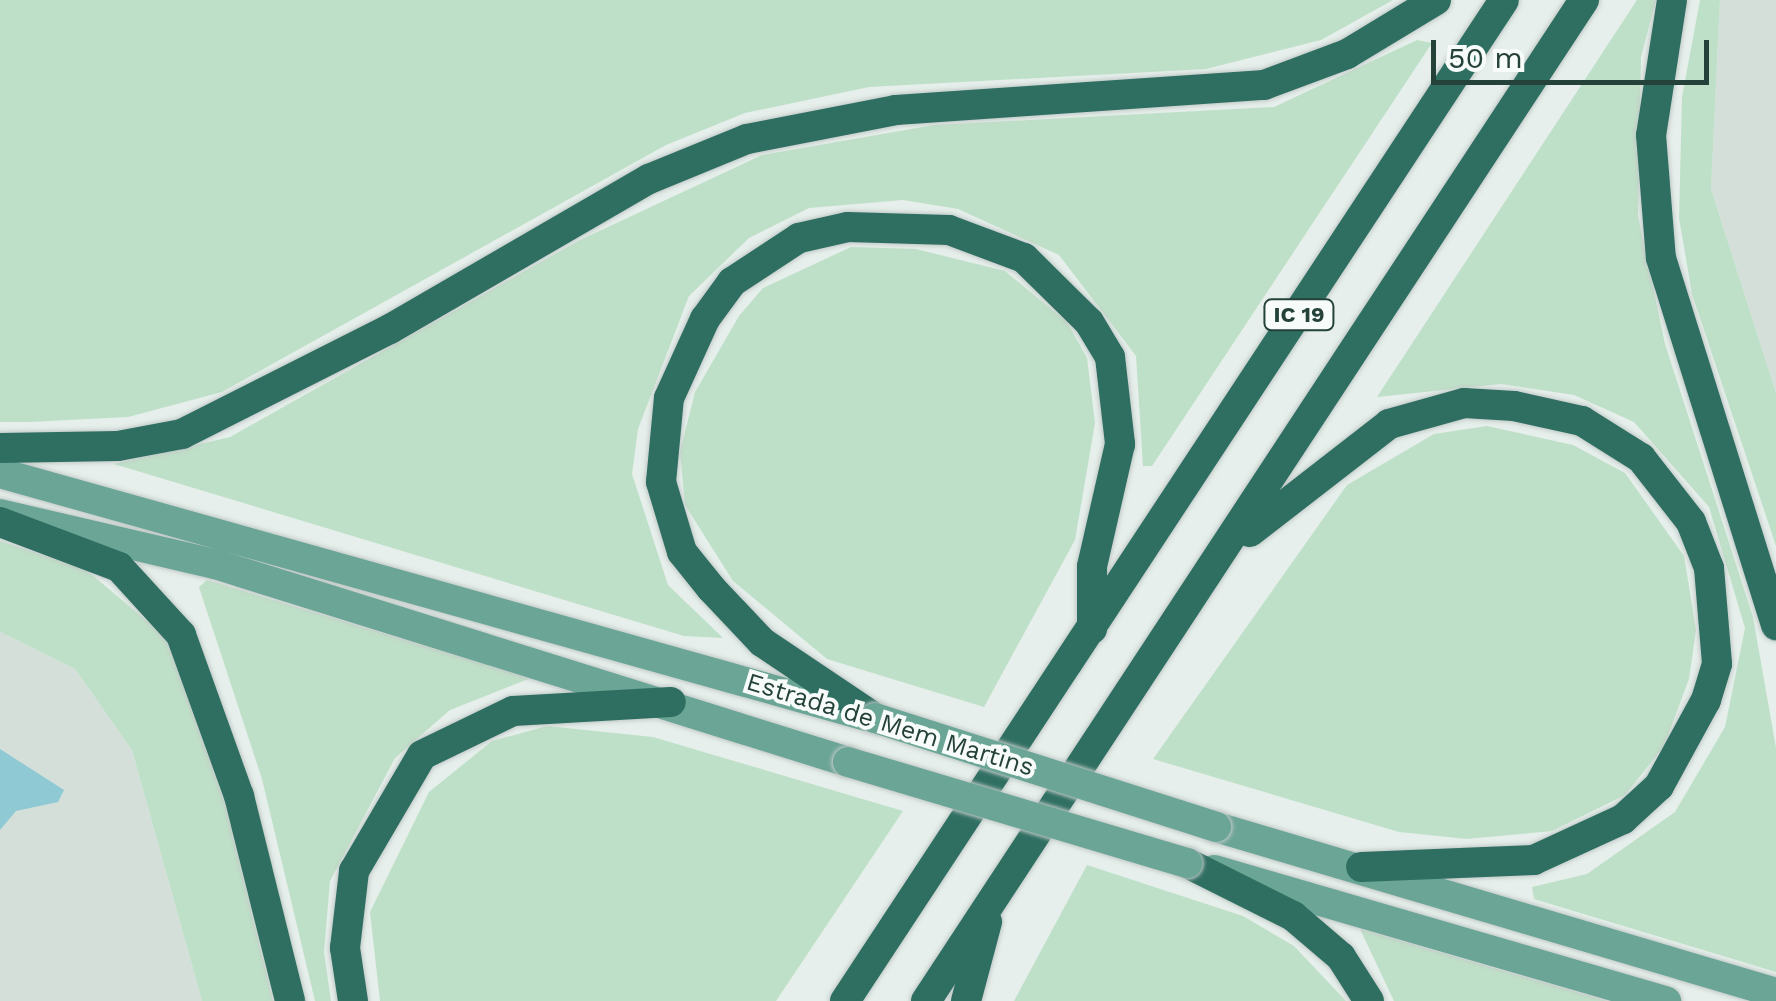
<!DOCTYPE html>
<html>
<head>
<meta charset="utf-8">
<style>
  body { margin:0 }
  #map { position:relative; width:1776px; height:1001px; overflow:hidden; background:#e6efeb; font-family:"Work Sans",sans-serif }
  div>[style] { position:absolute }
  [style*='--x'] { left:calc(var(--x)*1px); top:calc(var(--y)*1px); width:calc(var(--w)*1px); rotate:calc(var(--a)*1deg) }
  .built>* { inset:0; background:#d4dfda }
  .green>* { inset:0; background:#bfe0c8 }
  .water>* { inset:0; background:#8ec9d4 }
  .roads { filter:drop-shadow(0 0 2px #c2cac8) drop-shadow(0 0 2px #c2cac8) }
  .primary>* { height:30px; margin:-15px; padding:0 15px; transform-origin:15px; border-radius:15px; background:#6aa596 }
  .highway>* { height:30px; margin:-15px; padding:0 15px; transform-origin:15px; border-radius:15px; background:#2f6f62 }
  .bridges { filter:drop-shadow(0 0 2px #c2cac8) drop-shadow(0 0 2px #c2cac8) }
  .primary-bridge>* { height:30px; margin:-15px; padding:0 15px; transform-origin:15px; border-radius:15px; background:#6aa596 }
  span { translate:-50% -50%; white-space:nowrap; text-align:center; line-height:1.15; -webkit-text-stroke:8px #f7fbf9; paint-order:stroke }
  .shield-label span { padding:2px 8px; background:#f7fbf9; border:2px solid; border-radius:8px; -webkit-text-stroke-width:0 }
  .shield-label { font-size:22px; color:#24423a; font-weight:700 }
  .street-label { font-size:25px; color:#24423a }
  .scale { position:absolute; left:1431px; top:40px; width:278px; height:45px; box-sizing:border-box; border:5px solid #24423a; border-top:0; padding-left:12px; font-size:30px; line-height:35px; white-space:nowrap; color:#24423a; -webkit-text-stroke:8px #f7fbf9; paint-order:stroke }
</style>
</head>
<body>
<div id="map">
  <div class="built">
    <div style="clip-path:polygon(1720px 0,1776px 0,1776px 393px,1711px 189px)"></div>
    <div style="clip-path:polygon(0 632px,75px 669px,132px 750px,202px 1001px,0 1001px)"></div>
  </div>
  <div class="green">
    <div style="clip-path:polygon(0 0,1393px 0,1321px 40px,1206px 69px,869px 87px,745px 113px,666px 145px,222px 392px,128px 417px,30px 422px,0 422px)"></div>
    <div style="clip-path:polygon(1637px 0,1656px 0,1641px 57px,1638px 216px,1665px 344px,1753px 617px,1776px 748px,1776px 972px,1534px 899px,1532px 887px,1587px 874px,1675px 812px,1725px 727px,1745px 628px,1709px 507px,1634px 422px,1574px 395px,1501px 384px,1377px 397px)"></div>
    <div style="clip-path:polygon(1700px 0,1720px 0,1711px 189px,1776px 393px,1776px 546px,1692px 294px,1679px 218px,1682px 97px)"></div>
    <div style="clip-path:polygon(1417px 40px,1432px 43px,1152px 466px,1143px 466px,1136px 356px,1059px 255px,958px 209px,903px 200px,809px 208px,749px 238px,689px 296px,638px 429px,632px 474px,668px 585px,723px 638px,684px 636px,114px 464px,230px 437px,580px 240px,762px 155px,934px 125px,1274px 107px)"></div>
    <div style="clip-path:polygon(851px 247px,916px 249px,1005px 271px,1067px 322px,1087px 358px,1095px 423px,1075px 540px,984px 707px,827px 659px,733px 581px,685px 505px,680px 452px,695px 392px,739px 316px,763px 288px)"></div>
    <div style="clip-path:polygon(1487px 426px,1573px 445px,1625px 473px,1684px 556px,1696px 630px,1689px 679px,1664px 746px,1625px 795px,1552px 831px,1467px 839px,1399px 832px,1153px 759px,1347px 485px,1434px 434px)"></div>
    <div style="clip-path:polygon(0 541px,85px 569px,166px 637px,225px 804px,273px 1001px,202px 1001px,132px 750px,75px 669px,0 632px)"></div>
    <div style="clip-path:polygon(207px 580px,531px 678px,450px 710px,395px 758px,330px 881px,324px 952px,331px 1001px,315px 1001px,262px 779px,199px 587px)"></div>
    <div style="clip-path:polygon(547px 726px,653px 737px,903px 811px,776px 1001px,380px 1001px,370px 912px,429px 792px,492px 741px)"></div>
    <div style="clip-path:polygon(1087px 865px,1243px 916px,1294px 946px,1346px 1001px,1014px 1001px)"></div>
    <div style="clip-path:polygon(1360px 929px,1607px 1001px,1394px 1001px)"></div>
  </div>
  <div class="water">
    <div style="clip-path:polygon(0 749px,64px 790px,58px 802px,16px 811px,0 830px)"></div>
  </div>
  <div class="roads">
    <div class="primary">
      <div style="--x:0;--y:473;--w:900;--a:15.66"></div>
      <div style="--x:0;--y:514;--w:221;--a:13.1"></div>
      <div style="--x:215;--y:564;--w:663;--a:17.37"></div>
      <div style="--x:1216;--y:827;--w:584;--a:16.51"></div>
      <div style="--x:1214;--y:870;--w:471;--a:16.2"></div>
    </div>
    <div class="highway">
      <div style="--x:1672;--y:0;--w:137;--a:98.8"></div>
      <div style="--x:1651;--y:135;--w:123;--a:85.4"></div>
      <div style="--x:1661;--y:258;--w:385;--a:72.6"></div>
      <div style="--x:0;--y:448;--w:118;--a:-1"></div>
      <div style="--x:118;--y:446;--w:65;--a:-10.6"></div>
      <div style="--x:182;--y:434;--w:233;--a:-26.8"></div>
      <div style="--x:390;--y:329;--w:299;--a:-30.1"></div>
      <div style="--x:649;--y:179;--w:106;--a:-22.2"></div>
      <div style="--x:747;--y:139;--w:152;--a:-11"></div>
      <div style="--x:896;--y:110;--w:369;--a:-3.9"></div>
      <div style="--x:1264;--y:85;--w:89;--a:-20.5"></div>
      <div style="--x:1347;--y:54;--w:104;--a:-31.2"></div>
      <div style="--x:0;--y:522;--w:127;--a:20.7"></div>
      <div style="--x:119;--y:567;--w:92;--a:47.6"></div>
      <div style="--x:181;--y:635;--w:171;--a:70.2"></div>
      <div style="--x:239;--y:796;--w:211;--a:76"></div>
      <div style="--x:1250;--y:532;--w:176;--a:-37.8"></div>
      <div style="--x:1389;--y:424;--w:78;--a:-15.6"></div>
      <div style="--x:1464;--y:403;--w:50;--a:3.4"></div>
      <div style="--x:1514;--y:406;--w:70;--a:12.4"></div>
      <div style="--x:1582;--y:421;--w:70;--a:32.1"></div>
      <div style="--x:1641;--y:458;--w:81;--a:52"></div>
      <div style="--x:1691;--y:522;--w:49;--a:68.6"></div>
      <div style="--x:1709;--y:568;--w:96;--a:85.2"></div>
      <div style="--x:1717;--y:664;--w:38;--a:107"></div>
      <div style="--x:1706;--y:700;--w:98;--a:118.7"></div>
      <div style="--x:1659;--y:786;--w:49;--a:137.5"></div>
      <div style="--x:1623;--y:819;--w:98;--a:155.3"></div>
      <div style="--x:1534;--y:860;--w:173;--a:177.7"></div>
      <div style="--x:875;--y:718;--w:136;--a:-146.1"></div>
      <div style="--x:762;--y:642;--w:74;--a:-133.4"></div>
      <div style="--x:711;--y:588;--w:46;--a:-128.9"></div>
      <div style="--x:682;--y:552;--w:73;--a:-106.7"></div>
      <div style="--x:661;--y:482;--w:84;--a:-84.6"></div>
      <div style="--x:669;--y:398;--w:87;--a:-65.5"></div>
      <div style="--x:705;--y:319;--w:46;--a:-53.9"></div>
      <div style="--x:732;--y:282;--w:80;--a:-33.3"></div>
      <div style="--x:799;--y:238;--w:50;--a:-12.7"></div>
      <div style="--x:848;--y:227;--w:101;--a:1.7"></div>
      <div style="--x:949;--y:230;--w:80;--a:20.5"></div>
      <div style="--x:1024;--y:258;--w:91;--a:44.6"></div>
      <div style="--x:1089;--y:322;--w:41;--a:59"></div>
      <div style="--x:1110;--y:357;--w:88;--a:83.4"></div>
      <div style="--x:1120;--y:444;--w:125;--a:102.9"></div>
      <div style="--x:1092;--y:566;--w:63;--a:90"></div>
      <div style="--x:1187;--y:863;--w:119;--a:26.6"></div>
      <div style="--x:1293;--y:916;--w:63;--a:40.5"></div>
      <div style="--x:1341;--y:957;--w:52;--a:57.5"></div>
      <div style="--x:353;--y:1001;--w:54;--a:-98.6"></div>
      <div style="--x:345;--y:948;--w:78;--a:-83.3"></div>
      <div style="--x:354;--y:871;--w:134;--a:-59.6"></div>
      <div style="--x:422;--y:755;--w:101;--a:-25.8"></div>
      <div style="--x:513;--y:711;--w:158;--a:-3.3"></div>
      <div style="--x:845;--y:1001;--w:1198;--a:-56.64"></div>
      <div style="--x:926;--y:1001;--w:1198;--a:-56.68"></div>
      <div style="--x:966;--y:1001;--w:82;--a:-75.1"></div>
    </div>
  </div>
  <div class="bridges">
    <div class="primary-bridge">
      <div style="--x:875;--y:718;--w:358;--a:17.7"></div>
      <div style="--x:848;--y:762;--w:354;--a:16.6"></div>
    </div>
  </div>
  <div class="shield-label">
    <span style="left:1299px;top:315px">IC 19</span>
  </div>
  <div class="street-label">
    <span style="left:890px;top:725px;rotate:17deg">Estrada de Mem Martins</span>
  </div>
  <div class="scale">50 m</div>
</div>
</body>
</html>
